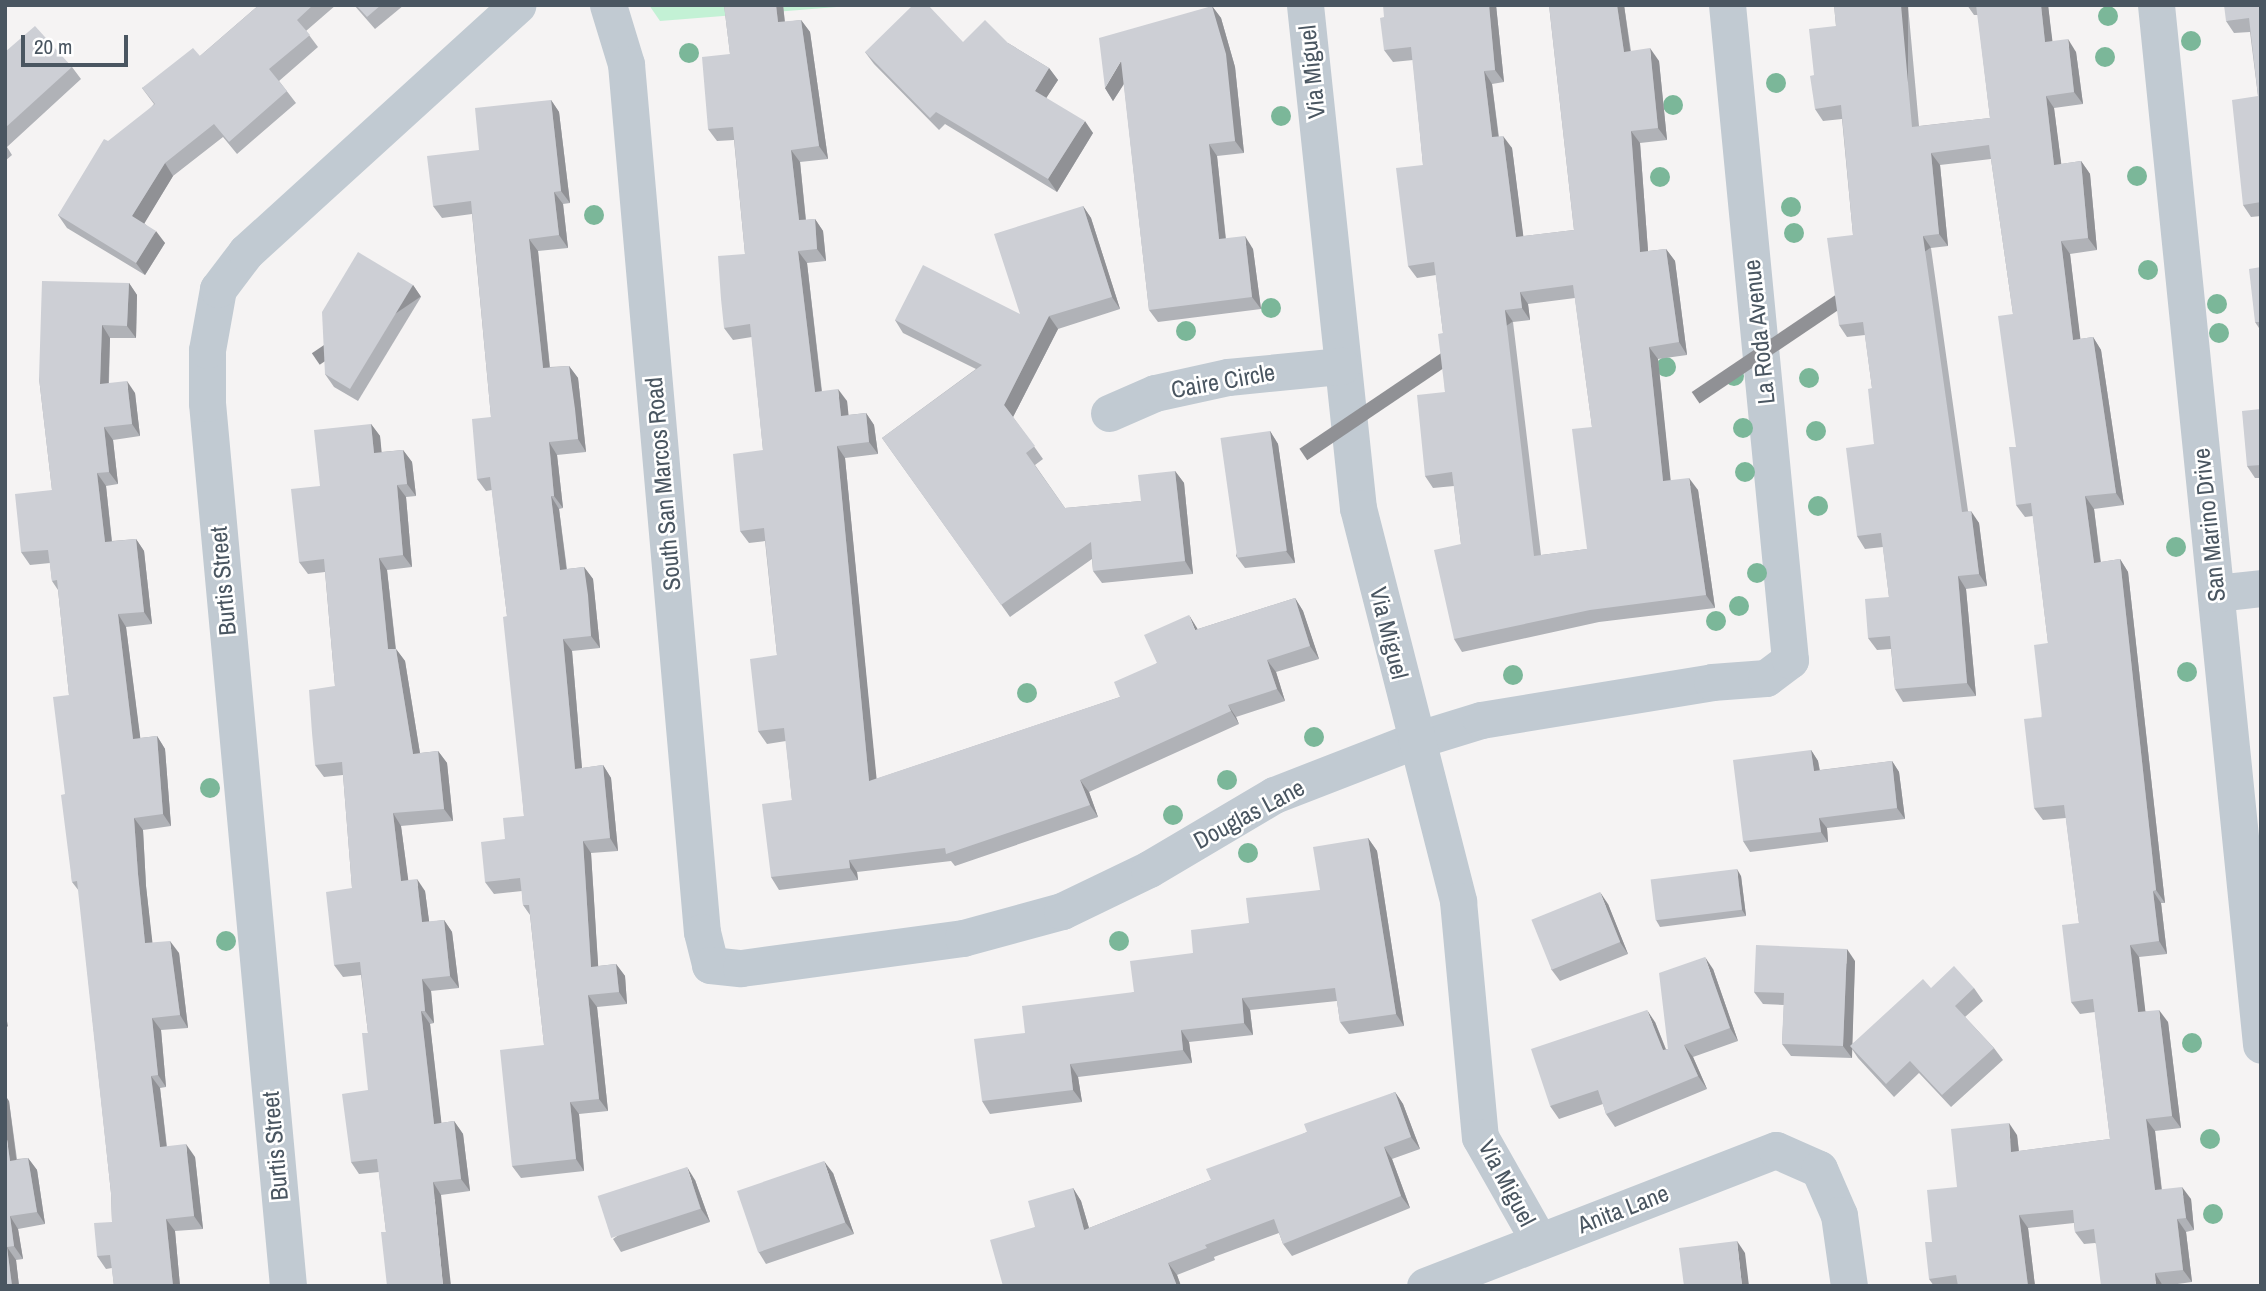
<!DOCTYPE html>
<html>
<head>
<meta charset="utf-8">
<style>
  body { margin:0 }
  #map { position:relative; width:2266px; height:1291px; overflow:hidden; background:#f5f3f3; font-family:"Archivo Narrow",sans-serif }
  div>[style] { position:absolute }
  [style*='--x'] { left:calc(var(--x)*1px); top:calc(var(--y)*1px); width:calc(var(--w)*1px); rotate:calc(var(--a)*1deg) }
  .green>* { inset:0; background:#c3f1d5 }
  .minor>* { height:37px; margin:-18.5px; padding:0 18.5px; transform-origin:18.5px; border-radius:18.5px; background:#c1cad2 }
  .trees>* { width:20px; height:20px; margin:-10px; border-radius:50%; background:#7bb799 }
  .wall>* { inset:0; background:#b0b2b7 }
  .shaded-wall>* { inset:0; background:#909195; transform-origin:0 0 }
  .building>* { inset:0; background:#cdcfd5; transform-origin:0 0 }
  span { translate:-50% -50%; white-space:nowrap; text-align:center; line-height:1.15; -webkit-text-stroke:5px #fff; paint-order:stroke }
  .street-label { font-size:24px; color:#4a5661 }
  .frame { position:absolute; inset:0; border:7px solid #4a5661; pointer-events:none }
  .scale { position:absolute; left:21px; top:35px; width:107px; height:32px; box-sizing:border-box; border:4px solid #4a5661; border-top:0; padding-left:9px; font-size:21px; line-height:24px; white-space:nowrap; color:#4a5661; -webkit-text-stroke:5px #fff; paint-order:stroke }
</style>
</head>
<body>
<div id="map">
  <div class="green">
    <div style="clip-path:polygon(649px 5px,849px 5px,849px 6px,660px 21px)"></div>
  </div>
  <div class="minor">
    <div style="--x:608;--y:5;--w:62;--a:73"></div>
    <div style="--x:626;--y:64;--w:871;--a:85"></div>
    <div style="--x:702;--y:932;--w:34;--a:76"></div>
    <div style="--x:710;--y:965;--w:31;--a:6"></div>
    <div style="--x:741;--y:968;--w:224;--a:-7.7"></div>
    <div style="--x:963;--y:938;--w:103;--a:-15.3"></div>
    <div style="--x:1062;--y:911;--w:97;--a:-25.8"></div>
    <div style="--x:1149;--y:869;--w:145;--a:-30.6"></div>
    <div style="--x:1274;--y:795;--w:152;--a:-21.2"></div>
    <div style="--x:1416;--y:740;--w:68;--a:-17.1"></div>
    <div style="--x:1481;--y:720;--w:234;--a:-9.3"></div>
    <div style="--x:1712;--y:682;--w:54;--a:-4.2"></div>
    <div style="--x:1766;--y:678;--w:30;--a:-37"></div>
    <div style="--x:1790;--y:660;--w:658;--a:-95.49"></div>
    <div style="--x:1305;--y:5;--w:506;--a:83.99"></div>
    <div style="--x:1358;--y:508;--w:406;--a:75.7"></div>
    <div style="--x:1458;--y:901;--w:237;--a:84.7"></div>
    <div style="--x:1480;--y:1137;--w:120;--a:60.4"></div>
    <div style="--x:2156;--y:5;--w:1045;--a:84.23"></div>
    <div style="--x:1109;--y:413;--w:50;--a:-23.5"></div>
    <div style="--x:1155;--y:393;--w:75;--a:-12.4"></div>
    <div style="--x:1228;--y:377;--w:114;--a:-5.6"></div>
    <div style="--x:2216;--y:593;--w:45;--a:-6.3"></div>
    <div style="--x:288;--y:1286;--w:887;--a:-95.24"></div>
    <div style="--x:207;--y:403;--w:53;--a:-90"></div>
    <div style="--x:207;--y:350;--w:62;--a:-79.8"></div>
    <div style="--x:218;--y:289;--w:46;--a:-52.9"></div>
    <div style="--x:246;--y:252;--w:367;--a:-42.3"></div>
    <div style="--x:1425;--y:1286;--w:376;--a:-21.2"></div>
    <div style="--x:1776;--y:1150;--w:47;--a:23.8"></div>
    <div style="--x:1819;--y:1169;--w:50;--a:66.5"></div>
    <div style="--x:1839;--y:1215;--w:72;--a:82"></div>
  </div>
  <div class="trees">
    <div style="left:2108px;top:16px"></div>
    <div style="left:2191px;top:41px"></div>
    <div style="left:689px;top:53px"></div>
    <div style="left:2105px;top:57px"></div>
    <div style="left:1776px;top:83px"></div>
    <div style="left:1673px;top:105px"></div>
    <div style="left:1281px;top:116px"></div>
    <div style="left:2137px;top:176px"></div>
    <div style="left:1660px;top:177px"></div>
    <div style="left:1791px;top:207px"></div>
    <div style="left:594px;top:215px"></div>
    <div style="left:1794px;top:233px"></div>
    <div style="left:2148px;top:270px"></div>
    <div style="left:2217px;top:304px"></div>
    <div style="left:1271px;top:308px"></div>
    <div style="left:1186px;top:331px"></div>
    <div style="left:2219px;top:333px"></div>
    <div style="left:1666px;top:367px"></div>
    <div style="left:1734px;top:376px"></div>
    <div style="left:1809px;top:378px"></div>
    <div style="left:1743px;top:428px"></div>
    <div style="left:1816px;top:431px"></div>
    <div style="left:1745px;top:472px"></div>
    <div style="left:1818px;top:506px"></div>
    <div style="left:2176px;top:547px"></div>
    <div style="left:1757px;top:573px"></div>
    <div style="left:1739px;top:606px"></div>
    <div style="left:1716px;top:621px"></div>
    <div style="left:2187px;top:672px"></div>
    <div style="left:1513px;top:675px"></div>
    <div style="left:1027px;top:693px"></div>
    <div style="left:1314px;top:737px"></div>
    <div style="left:1227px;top:780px"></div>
    <div style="left:210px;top:788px"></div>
    <div style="left:1173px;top:815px"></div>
    <div style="left:1248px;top:853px"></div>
    <div style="left:226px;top:941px"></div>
    <div style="left:1119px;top:941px"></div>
    <div style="left:2192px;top:1043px"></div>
    <div style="left:2210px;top:1139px"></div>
    <div style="left:2213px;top:1214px"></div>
  </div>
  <div class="wall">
    <div style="clip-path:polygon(259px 5px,336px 5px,306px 31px,318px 47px,279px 81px,296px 103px,237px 154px,223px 137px,173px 176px,144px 223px,165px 243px,145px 275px,67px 228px,58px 215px,154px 104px,142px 88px,200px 56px)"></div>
    <div style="clip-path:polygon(354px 5px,404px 5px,375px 29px)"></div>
    <div style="clip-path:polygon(724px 5px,783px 5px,785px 22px,801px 20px,810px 32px,828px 159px,800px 162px,806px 220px,815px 219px,823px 231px,826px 261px,807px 263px,822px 391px,847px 401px,848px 415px,866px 413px,874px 425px,878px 454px,845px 458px,876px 779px,1120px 697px,1157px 663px,1198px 629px,1295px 598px,1303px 611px,1319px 659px,1276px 672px,1285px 701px,1236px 717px,1239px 724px,1089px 792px,1098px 817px,955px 866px,951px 861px,857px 872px,858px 880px,779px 890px,771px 877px,792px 800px,786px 741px,767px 744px,758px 731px,777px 655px,765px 541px,749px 543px,740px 531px,763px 450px,752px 337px,733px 340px,724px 328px,745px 254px,734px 140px,717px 141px,708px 129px,730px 54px)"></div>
    <div style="clip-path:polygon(evenodd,1496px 5px,1504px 82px,1492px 84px,1499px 137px,1512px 148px,1523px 236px,1574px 230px,1549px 5px,1624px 5px,1631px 51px,1659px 61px,1667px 140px,1640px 143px,1648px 251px,1666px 249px,1675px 261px,1687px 355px,1658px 359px,1670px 480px,1698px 490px,1715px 608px,1599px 622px,1462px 652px,1454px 639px,1461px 544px,1454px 486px,1433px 488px,1425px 476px,1445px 392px,1443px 333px,1436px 275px,1417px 278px,1408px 266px,1423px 165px,1413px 60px,1393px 62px,1384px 50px,1496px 5px,1575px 298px,1592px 427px,1587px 549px,1541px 555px,1513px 322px,1530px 320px,1528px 304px,1575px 298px)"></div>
    <div style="clip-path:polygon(1834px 5px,1908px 5px,1919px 126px,1990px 118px,1978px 15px,1974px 15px,1967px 5px,2048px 5px,2052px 41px,2076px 52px,2083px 104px,2054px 108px,2061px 164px,2081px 161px,2090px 174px,2097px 250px,2070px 254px,2080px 339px,2093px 337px,2101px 350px,2124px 505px,2094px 509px,2101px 562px,2120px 559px,2128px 572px,2165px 903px,2161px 903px,2167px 954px,2139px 957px,2145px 1011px,2168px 1022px,2181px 1128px,2155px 1131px,2162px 1190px,2191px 1199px,2194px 1230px,2186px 1232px,2192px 1282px,2163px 1286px,2095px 1243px,2084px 1244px,2075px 1232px,2074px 1223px,2028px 1228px,2035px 1286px,1934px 1286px,1929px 1279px,1932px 1242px,1957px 1187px,2017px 1135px,2019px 1151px,2110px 1139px,2095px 1012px,2080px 1014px,2071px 1002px,2079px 923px,2066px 818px,2043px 820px,2034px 808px,2048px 643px,2033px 516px,2025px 517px,2016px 505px,2016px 447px,2013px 314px,1991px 159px,1940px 165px,1948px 246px,1931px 248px,1968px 511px,1979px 523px,1987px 586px,1966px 589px,1976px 696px,1903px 702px,1895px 689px,1891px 649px,1877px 650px,1868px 638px,1889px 597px,1883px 547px,1865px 549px,1857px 536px,1874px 444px,1872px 388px,1865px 335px,1847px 337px,1839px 325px,1853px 235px,1842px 119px,1823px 121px,1815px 109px,1814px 75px,1836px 26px)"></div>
    <div style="clip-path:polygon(2261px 5px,2261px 216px,2251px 217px,2243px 205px,2258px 96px,2250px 32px,2234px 33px,2226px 21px)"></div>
    <div style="clip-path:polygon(1212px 6px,1221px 18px,1235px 67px,1244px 153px,1217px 156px,1226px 239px,1253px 249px,1261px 309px,1158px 322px,1149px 310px,1124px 84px,1113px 101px,1105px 88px)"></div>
    <div style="clip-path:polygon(963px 42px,1008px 43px,1049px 68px,1058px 80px,1046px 98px,1093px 133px,1057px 192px,945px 124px,939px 130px,874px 64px,865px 52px)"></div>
    <div style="clip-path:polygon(5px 52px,72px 67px,81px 79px,7px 147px,12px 155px,5px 161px)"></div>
    <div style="clip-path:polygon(551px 100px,559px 112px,570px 203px,563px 204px,568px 248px,538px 251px,550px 367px,569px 366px,578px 378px,586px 452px,557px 455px,563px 508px,559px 509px,567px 569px,584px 567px,593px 579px,600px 648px,572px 651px,582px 768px,603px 765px,611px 778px,618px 851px,591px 853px,598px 966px,616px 964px,625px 976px,627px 1004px,597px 1007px,608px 1111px,579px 1114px,584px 1171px,521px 1178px,512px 1166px,544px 1045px,530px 915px,523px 905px,522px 891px,494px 894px,485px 882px,505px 839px,524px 816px,507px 616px,492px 490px,486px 491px,477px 479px,491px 417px,472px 214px,442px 218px,433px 206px,479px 150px)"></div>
    <div style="clip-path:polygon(1083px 206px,1091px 218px,1120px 309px,1058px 329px,1013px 417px,1043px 459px,1035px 465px,1065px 508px,1141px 501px,1175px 471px,1184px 483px,1193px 574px,1102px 583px,1093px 571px,1092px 559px,1010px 617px,882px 438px,976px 369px,903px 333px,895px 320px,1020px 314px)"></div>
    <div style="clip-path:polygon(2261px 267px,2261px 331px,2255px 322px)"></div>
    <div style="clip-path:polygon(129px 283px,137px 295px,136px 338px,110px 338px,109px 383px,135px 393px,140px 436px,113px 440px,118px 484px,106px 486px,112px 541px,136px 539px,144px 551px,152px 624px,126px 627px,140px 738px,157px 736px,165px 749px,171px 826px,143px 830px,146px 886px,152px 943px,179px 953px,188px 1028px,161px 1030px,166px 1087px,160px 1088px,167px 1147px,195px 1157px,203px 1229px,175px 1231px,180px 1286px,114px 1286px,112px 1268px,106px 1269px,97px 1256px,112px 1222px,111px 1193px,79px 891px,72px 882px,65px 794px,69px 695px,58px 590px,52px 581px,50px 563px,30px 565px,21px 552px,52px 490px,39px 378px)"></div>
    <div style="clip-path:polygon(413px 285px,421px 297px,358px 401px,334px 387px,325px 374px)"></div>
    <div style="clip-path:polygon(2261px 409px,2261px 478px,2255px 478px,2247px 466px)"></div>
    <div style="clip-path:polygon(371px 424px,380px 436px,381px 452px,403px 450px,412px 462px,416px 496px,406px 497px,412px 567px,387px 570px,396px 649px,405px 661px,420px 753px,438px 751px,447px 763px,453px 821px,401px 826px,408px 880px,425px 891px,429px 922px,444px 920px,452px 932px,459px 988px,431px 991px,434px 1023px,430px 1024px,441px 1123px,454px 1121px,463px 1134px,470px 1191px,441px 1195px,386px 1232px,379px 1172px,359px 1174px,351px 1162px,368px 1090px,368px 1033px,361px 975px,343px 977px,334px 965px,352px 888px,343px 775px,324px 777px,315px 765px,335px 686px,325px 572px,308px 574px,299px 562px,320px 486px)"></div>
    <div style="clip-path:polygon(1270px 431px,1278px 444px,1295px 563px,1245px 568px,1236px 556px)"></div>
    <div style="clip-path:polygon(1811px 750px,1818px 761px,1820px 770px,1892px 761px,1899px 772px,1905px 819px,1827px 828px,1828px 842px,1750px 852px,1743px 841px)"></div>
    <div style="clip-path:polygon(1368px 838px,1377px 851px,1404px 1026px,1349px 1034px,1340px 1022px,1337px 1001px,1250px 1010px,1253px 1035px,1189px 1042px,1192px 1063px,1078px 1077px,1082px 1102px,990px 1114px,982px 1101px,1025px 1033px,1134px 992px,1193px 953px,1249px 923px,1320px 890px)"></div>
    <div style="clip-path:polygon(1741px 876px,1746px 916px,1660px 927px,1656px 920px)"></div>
    <div style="clip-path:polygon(1608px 904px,1628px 954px,1560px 981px,1551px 969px)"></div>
    <div style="clip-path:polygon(1855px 961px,1852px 1044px,1931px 988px,1974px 988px,1983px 1001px,1965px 1017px,1994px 1048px,2003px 1060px,1951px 1107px,1919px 1073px,1894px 1097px,1858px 1058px,1852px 1049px,1852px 1058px,1791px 1056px,1782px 1044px,1784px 1005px,1763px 1004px,1754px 992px)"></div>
    <div style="clip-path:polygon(1713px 969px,1738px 1041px,1693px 1057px,1707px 1089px,1615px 1127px,1606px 1114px,1603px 1104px,1559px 1119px,1550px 1106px,1655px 1022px,1666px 1049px,1668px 1049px)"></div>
    <div style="clip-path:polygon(1395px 1092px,1403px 1104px,1420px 1149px,1392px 1159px,1410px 1208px,1292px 1256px,1283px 1244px,1279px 1233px,1214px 1257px,1215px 1260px,1177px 1275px,1181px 1286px,1003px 1286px,1035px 1227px,1073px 1188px,1081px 1201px,1089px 1228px,1211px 1180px,1307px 1132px)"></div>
    <div style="clip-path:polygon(9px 1101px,17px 1159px,28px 1158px,37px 1170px,45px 1224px,18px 1229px,23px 1259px,16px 1260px,19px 1286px,5px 1286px)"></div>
    <div style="clip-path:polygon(833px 1173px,854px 1234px,766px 1264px,758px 1251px)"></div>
    <div style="clip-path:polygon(695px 1180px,710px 1222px,621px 1252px,613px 1239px)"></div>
  </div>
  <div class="shaded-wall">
    <div style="clip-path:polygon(776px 5px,783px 5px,786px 35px,778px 22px)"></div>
    <div style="clip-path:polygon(1489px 5px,1496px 5px,1504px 82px,1495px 70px)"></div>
    <div style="clip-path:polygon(1617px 5px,1624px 5px,1632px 64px,1624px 52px)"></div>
    <div style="left:1901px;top:5px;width:7px;height:122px"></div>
    <div style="clip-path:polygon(2041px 5px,2048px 5px,2054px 54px,2045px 42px)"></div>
    <div style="clip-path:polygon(1212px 6px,1221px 18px,1235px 67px,1244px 153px,1235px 141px)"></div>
    <div style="clip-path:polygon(801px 20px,810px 32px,828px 159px,819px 146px)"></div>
    <div style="clip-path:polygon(2068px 39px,2076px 52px,2083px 104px,2074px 92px)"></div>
    <div style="clip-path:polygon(1650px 48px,1659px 61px,1667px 140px,1658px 128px)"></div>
    <div style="clip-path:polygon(1121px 61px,1130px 74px,1113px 101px,1105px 88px)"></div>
    <div style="clip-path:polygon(1049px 68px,1058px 80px,1043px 103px,1035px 91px)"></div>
    <div style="clip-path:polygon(1484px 71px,1492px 84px,1500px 150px,1492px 137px)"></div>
    <div style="clip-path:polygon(2046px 96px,2054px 108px,2063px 177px,2054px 165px)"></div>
    <div style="clip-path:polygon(551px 100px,559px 112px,570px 203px,561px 191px)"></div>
    <div style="clip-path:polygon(1085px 121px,1093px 133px,1057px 192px,1048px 179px)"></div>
    <div style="clip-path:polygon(1631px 131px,1640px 143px,1649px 264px,1640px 252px)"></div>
    <div style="clip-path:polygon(1503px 136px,1512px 148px,1525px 249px,1516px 237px)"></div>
    <div style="clip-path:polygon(1209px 144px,1217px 156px,1227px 252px,1219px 239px)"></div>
    <div style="clip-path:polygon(791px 150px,800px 162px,807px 233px,799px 220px)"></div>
    <div style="clip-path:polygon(1931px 153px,1940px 165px,1948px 246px,1939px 234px)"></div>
    <div style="clip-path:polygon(2081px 161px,2090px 174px,2097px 250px,2088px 238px)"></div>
    <div style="clip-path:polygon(165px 163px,173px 176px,141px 229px,132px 216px)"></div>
    <div style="clip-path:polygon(554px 192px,563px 204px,568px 248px,559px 235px)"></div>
    <div style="clip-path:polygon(1083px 206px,1091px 218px,1120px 309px,1112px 297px)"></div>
    <div style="clip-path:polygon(815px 219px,823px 231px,826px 261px,817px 249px)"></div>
    <div style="clip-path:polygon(156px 231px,165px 243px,145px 275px,136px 263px)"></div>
    <div style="clip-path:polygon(1245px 236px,1253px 249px,1261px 309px,1252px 297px)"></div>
    <div style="left:1923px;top:236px;width:14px;height:279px;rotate:56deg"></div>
    <div style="clip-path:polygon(529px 239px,538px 251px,551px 381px,543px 368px)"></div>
    <div style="clip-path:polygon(2061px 241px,2070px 254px,2082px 352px,2073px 340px)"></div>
    <div style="clip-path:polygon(1666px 249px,1675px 261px,1687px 355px,1679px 342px)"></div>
    <div style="clip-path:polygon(798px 251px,807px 263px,823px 404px,815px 392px)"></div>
    <div style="clip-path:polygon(129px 283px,137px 295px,136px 338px,127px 326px)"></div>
    <div style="left:413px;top:285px;width:14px;height:122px;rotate:56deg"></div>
    <div style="clip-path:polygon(1520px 292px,1528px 304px,1530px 320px,1522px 308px)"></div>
    <div style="left:1505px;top:310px;width:14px;height:248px;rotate:56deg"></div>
    <div style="clip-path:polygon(1049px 316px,1058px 329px,1013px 417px,1004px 405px)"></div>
    <div style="clip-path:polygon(102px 325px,110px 338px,108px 396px,100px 384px)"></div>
    <div style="clip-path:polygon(2093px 337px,2101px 350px,2124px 505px,2116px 493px)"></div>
    <div style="clip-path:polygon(1649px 347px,1658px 359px,1672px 493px,1663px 481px)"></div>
    <div style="clip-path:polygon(569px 366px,578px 378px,586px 452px,578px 439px)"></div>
    <div style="clip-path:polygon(127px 381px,135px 393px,140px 436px,132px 424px)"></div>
    <div style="clip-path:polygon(838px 389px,847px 401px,850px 428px,841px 416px)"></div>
    <div style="clip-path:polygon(866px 413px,874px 425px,878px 454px,869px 442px)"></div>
    <div style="clip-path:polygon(371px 424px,380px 436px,383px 465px,374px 453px)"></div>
    <div style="clip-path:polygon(104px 427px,113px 440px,118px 484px,109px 472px)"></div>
    <div style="clip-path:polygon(1270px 431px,1278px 444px,1295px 563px,1286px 551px)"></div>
    <div style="clip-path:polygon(549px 442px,557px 455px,563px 508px,554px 496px)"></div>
    <div style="clip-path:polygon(837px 446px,845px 458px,878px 793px,869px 781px)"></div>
    <div style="clip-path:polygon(403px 450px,412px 462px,416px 496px,407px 484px)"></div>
    <div style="clip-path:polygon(1175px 471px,1184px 483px,1193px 574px,1185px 561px)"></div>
    <div style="clip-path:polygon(97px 473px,106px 486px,113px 554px,105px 542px)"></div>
    <div style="clip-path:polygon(1689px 478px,1698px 490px,1715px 608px,1706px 595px)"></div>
    <div style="clip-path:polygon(397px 485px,406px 497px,412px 567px,403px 555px)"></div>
    <div style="clip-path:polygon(551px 496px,559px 509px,568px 582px,560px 570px)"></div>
    <div style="clip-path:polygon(2085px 496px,2094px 509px,2102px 575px,2094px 563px)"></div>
    <div style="clip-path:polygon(1971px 511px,1979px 523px,1987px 586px,1979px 574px)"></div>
    <div style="clip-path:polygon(136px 539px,144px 551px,152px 624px,144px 612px)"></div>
    <div style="clip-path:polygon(379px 558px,387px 570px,397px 662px,388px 649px)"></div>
    <div style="clip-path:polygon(2120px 559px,2128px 572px,2165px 903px,2156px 890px)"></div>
    <div style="clip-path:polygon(584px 567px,593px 579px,600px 648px,591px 636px)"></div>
    <div style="clip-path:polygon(1958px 576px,1966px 589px,1976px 696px,1967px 683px)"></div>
    <div style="clip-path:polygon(1295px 598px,1303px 611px,1319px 659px,1310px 646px)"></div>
    <div style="clip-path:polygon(118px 614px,126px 627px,142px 751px,133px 739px)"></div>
    <div style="clip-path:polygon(1189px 615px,1197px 628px,1204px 642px,1195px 630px)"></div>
    <div style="clip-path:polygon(563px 639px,572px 651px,583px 781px,575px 769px)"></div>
    <div style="clip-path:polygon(396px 649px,405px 661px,422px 766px,413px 754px)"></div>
    <div style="clip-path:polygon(1267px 660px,1276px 672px,1285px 701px,1277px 689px)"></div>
    <div style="clip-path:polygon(1228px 705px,1236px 717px,1239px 724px,1231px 711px)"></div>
    <div style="clip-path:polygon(157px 736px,165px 749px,171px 826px,163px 814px)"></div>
    <div style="clip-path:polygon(1811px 750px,1818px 761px,1821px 781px,1814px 771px)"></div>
    <div style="clip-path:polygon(438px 751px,447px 763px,453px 821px,444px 809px)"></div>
    <div style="clip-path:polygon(1892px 761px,1899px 772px,1905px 819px,1897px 808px)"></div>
    <div style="clip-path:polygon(603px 765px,611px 778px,618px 851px,610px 838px)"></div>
    <div style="clip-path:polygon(1080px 780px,1089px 792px,1098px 817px,1090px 805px)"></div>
    <div style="clip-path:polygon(393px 813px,401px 826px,410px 893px,401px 881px)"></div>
    <div style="clip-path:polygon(134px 818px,143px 830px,146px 886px,154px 956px,145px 943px,138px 874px)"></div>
    <div style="clip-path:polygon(1819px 818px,1827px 828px,1828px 842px,1821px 832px)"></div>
    <div style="clip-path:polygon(1368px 838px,1377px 851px,1404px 1026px,1396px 1014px)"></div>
    <div style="clip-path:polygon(583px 841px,591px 853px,599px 979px,591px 967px)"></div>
    <div style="clip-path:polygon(849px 860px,857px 872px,858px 880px,850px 868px)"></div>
    <div style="clip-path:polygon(1737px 869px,1741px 876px,1746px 916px,1742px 910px)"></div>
    <div style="clip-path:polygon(417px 879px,425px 891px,431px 935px,422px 922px)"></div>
    <div style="clip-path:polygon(2153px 891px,2161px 903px,2167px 954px,2159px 941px)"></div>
    <div style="clip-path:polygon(1600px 892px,1608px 904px,1628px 954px,1620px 942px)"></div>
    <div style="clip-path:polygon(444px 920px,452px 932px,459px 988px,450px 976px)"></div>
    <div style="clip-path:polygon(170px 941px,179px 953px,188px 1028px,180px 1015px)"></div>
    <div style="clip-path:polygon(2130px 945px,2139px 957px,2147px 1025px,2138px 1012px)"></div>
    <div style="clip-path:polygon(1847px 949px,1855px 961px,1852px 1058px,1843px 1046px)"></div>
    <div style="clip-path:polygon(1705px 957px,1713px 969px,1738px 1041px,1730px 1028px)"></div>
    <div style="clip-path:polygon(616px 964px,625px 976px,627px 1004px,619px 992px)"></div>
    <div style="clip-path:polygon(422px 979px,431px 991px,434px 1023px,425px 1011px)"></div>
    <div style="clip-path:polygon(588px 995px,597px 1007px,608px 1111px,599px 1099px)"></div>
    <div style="clip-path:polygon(1242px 998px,1250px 1010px,1253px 1035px,1244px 1023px)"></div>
    <div style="clip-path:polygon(5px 1010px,8px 1027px,5px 1024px)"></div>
    <div style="clip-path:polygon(1647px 1010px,1655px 1022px,1671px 1063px,1663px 1050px)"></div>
    <div style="clip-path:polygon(2159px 1010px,2168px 1022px,2181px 1128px,2172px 1116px)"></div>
    <div style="clip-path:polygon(421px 1011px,430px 1024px,443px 1136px,434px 1124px)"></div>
    <div style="clip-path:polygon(152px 1018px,161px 1030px,166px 1087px,158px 1075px)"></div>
    <div style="clip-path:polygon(1181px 1030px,1189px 1042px,1192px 1063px,1183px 1050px)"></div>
    <div style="clip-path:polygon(1684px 1045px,1693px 1057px,1707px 1089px,1698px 1076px)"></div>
    <div style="clip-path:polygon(1070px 1064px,1078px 1077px,1082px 1102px,1073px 1090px)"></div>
    <div style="clip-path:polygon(151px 1076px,160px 1088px,168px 1160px,160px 1147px)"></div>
    <div style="clip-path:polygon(1395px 1092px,1403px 1104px,1420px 1149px,1411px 1137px)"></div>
    <div style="clip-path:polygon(5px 1095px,9px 1101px,18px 1173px,10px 1161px,5px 1125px)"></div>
    <div style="clip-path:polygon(570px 1102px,579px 1114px,584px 1171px,576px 1159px)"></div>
    <div style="clip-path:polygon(2146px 1119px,2155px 1131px,2163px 1203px,2155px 1190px)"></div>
    <div style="clip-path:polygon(454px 1121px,463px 1134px,470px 1191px,461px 1179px)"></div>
    <div style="clip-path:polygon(2009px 1123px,2017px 1135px,2020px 1164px,2011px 1152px)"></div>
    <div style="clip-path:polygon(186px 1144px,195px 1157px,203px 1229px,194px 1216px)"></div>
    <div style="clip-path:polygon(1384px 1147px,1392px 1159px,1410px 1208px,1401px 1196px)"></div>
    <div style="clip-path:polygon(28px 1158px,37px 1170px,45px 1224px,37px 1212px)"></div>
    <div style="clip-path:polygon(824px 1161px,833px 1173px,854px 1234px,845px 1222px)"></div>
    <div style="clip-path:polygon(687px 1167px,695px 1180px,710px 1222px,701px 1209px)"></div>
    <div style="clip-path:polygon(433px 1182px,441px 1195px,451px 1286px,443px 1286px)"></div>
    <div style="clip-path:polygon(2182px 1187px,2191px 1199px,2194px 1230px,2186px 1218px)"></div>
    <div style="clip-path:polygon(1073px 1188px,1081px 1201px,1093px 1242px,1084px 1230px)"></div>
    <div style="clip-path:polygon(2019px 1215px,2028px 1228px,2035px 1286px,2028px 1286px)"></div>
    <div style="clip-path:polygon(10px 1216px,18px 1229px,23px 1259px,14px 1246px)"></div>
    <div style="clip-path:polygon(166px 1219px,175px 1231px,180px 1286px,173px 1286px)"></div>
    <div style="clip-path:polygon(2177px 1219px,2186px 1232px,2192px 1282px,2183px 1270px)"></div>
    <div style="clip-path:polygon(1737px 1241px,1745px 1253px,1749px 1286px,1742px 1286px)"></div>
    <div style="clip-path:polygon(7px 1247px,16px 1260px,19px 1286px,12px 1286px)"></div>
    <div style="clip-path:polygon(1168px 1263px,1177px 1275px,1181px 1286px,1177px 1286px)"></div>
    <div style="clip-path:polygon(2155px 1273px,2163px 1286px,2156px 1286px)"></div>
  </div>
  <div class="building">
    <div style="clip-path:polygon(259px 5px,313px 5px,297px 20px,310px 35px,269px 69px,287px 91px,229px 142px,214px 124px,165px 163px,132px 216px,156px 231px,136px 263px,58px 215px,104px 139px,108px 141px,155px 104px,142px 88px,193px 48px,200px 56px)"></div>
    <div style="clip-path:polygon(356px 5px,381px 5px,367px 17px)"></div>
    <div style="clip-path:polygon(724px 5px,776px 5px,778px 22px,801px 20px,819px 146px,791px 150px,799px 220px,815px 219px,817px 249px,798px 251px,815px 392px,838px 389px,841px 416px,866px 413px,869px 442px,837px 446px,869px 781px,1120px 697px,1114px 682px,1157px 663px,1144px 635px,1189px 615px,1195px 630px,1295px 598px,1310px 646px,1267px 660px,1277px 689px,1228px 705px,1231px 711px,1080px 780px,1090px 805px,946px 854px,945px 848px,849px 860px,850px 868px,771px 877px,762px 804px,792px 800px,784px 728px,758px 731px,750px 659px,777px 655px,764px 528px,740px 531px,733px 454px,763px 450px,750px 324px,724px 328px,721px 299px,718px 256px,745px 254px,733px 127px,708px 129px,702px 57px,730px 54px)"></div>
    <div style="clip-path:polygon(913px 5px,928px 5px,963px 42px,985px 20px,1008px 43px,1049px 68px,1035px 91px,1085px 121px,1048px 179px,936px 112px,930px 118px,865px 52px)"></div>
    <div style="clip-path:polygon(evenodd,1383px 5px,1489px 5px,1495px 70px,1484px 71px,1492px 137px,1503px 136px,1516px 237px,1574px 230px,1549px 5px,1617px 5px,1624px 52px,1650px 48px,1658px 128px,1631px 131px,1640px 252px,1666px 249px,1679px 342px,1649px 347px,1663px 481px,1689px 478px,1706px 595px,1590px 610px,1454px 639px,1434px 550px,1461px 544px,1452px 472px,1425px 476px,1417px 395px,1445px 392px,1438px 334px,1443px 333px,1434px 262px,1408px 266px,1396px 168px,1423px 165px,1411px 47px,1384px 50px,1380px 18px,1384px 17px,1383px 5px,1573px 285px,1592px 427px,1572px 429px,1587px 549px,1534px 556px,1505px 310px,1522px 308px,1520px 292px,1573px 285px)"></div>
    <div style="clip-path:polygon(1834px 5px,1901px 5px,1912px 127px,1990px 118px,1976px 5px,2041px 5px,2045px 42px,2068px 39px,2074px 92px,2046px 96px,2054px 165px,2081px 161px,2088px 238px,2061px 241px,2073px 340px,2093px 337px,2116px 493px,2085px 496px,2094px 563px,2120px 559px,2156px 890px,2153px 891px,2159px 941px,2130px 945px,2138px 1012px,2159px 1010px,2172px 1116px,2146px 1119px,2155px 1190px,2182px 1187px,2186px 1218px,2177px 1219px,2183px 1270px,2155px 1273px,2156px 1286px,2101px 1286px,2094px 1229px,2075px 1232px,2073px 1210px,2019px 1215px,2028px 1286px,1958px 1286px,1956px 1275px,1929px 1279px,1925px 1242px,1932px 1242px,1927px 1190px,1957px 1187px,1951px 1129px,2009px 1123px,2011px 1152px,2110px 1139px,2093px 999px,2071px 1002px,2062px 925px,2079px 923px,2064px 805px,2034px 808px,2024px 719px,2042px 717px,2034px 645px,2048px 643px,2031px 503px,2016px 505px,2009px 447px,2016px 447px,1998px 316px,2013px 314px,1989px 145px,1931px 153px,1939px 234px,1923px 236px,1962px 512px,1971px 511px,1979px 574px,1958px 576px,1967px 683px,1895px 689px,1890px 636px,1868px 638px,1865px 599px,1889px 597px,1881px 533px,1857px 536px,1846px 448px,1874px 444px,1868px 389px,1872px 388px,1863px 322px,1839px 325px,1827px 238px,1853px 235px,1841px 105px,1815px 109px,1810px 76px,1814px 75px,1809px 29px,1836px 26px)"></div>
    <div style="clip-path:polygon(2224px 5px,2261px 5px,2261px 202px,2243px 205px,2232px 100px,2258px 96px,2249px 18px,2226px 21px)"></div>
    <div style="clip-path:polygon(1212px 6px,1226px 54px,1235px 141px,1209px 144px,1219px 239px,1245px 236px,1252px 297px,1149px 310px,1121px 61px,1105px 88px,1099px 38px)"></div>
    <div style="clip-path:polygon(35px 26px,72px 67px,5px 128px,5px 52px)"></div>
    <div style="clip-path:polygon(551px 100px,561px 191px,554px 192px,559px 235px,529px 239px,543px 368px,569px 366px,575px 409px,578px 439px,549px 442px,554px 496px,551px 496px,560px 570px,584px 567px,588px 595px,591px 636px,563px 639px,575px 769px,603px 765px,610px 838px,583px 841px,591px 967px,616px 964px,619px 992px,588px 995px,599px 1099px,570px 1102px,576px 1159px,512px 1166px,500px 1050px,544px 1045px,529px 905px,523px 905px,520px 878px,485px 882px,481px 842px,505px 839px,503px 818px,524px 816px,503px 617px,507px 616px,490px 477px,477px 479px,472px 419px,491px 417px,471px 201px,433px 206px,427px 156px,479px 150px,475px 108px)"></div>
    <div style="clip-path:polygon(1083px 206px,1112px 297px,1049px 316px,1004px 405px,1035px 446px,1026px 453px,1065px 508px,1141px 501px,1138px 475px,1175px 471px,1185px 561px,1093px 571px,1091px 542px,1001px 605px,882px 438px,982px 365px,895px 320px,923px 265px,1020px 314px,994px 234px)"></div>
    <div style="clip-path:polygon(358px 252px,413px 285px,350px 389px,325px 374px,322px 312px)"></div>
    <div style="clip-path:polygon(2261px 267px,2261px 322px,2255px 322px,2249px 269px)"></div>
    <div style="clip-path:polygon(42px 281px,129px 283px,127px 326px,102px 325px,100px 384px,127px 381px,132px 424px,104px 427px,109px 472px,97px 473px,105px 542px,136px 539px,144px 612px,118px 614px,133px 739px,157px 736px,163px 814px,134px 818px,138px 874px,145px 943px,170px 941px,180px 1015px,152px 1018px,158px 1075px,151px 1076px,160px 1147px,186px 1144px,194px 1216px,166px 1219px,173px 1286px,114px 1286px,110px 1255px,97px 1256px,94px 1223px,112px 1222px,111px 1193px,77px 881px,72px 882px,61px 795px,65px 794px,53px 697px,69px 695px,57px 580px,52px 581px,48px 550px,21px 552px,15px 494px,52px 490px,39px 378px)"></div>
    <div style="clip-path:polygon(2261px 409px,2261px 465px,2247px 466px,2242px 411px)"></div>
    <div style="clip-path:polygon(371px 424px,374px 453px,403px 450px,407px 484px,397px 485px,403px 555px,379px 558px,388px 649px,396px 649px,413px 754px,438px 751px,444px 809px,393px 813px,401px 881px,417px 879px,422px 922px,444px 920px,450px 976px,422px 979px,425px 1011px,421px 1011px,434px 1124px,454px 1121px,461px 1179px,433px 1182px,443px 1286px,387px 1286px,381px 1232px,386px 1232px,377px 1159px,351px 1162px,342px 1094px,368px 1090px,362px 1033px,368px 1033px,360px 962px,334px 965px,326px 892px,352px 888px,342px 762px,315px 765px,312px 733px,309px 690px,335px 686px,324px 559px,299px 562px,291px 489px,320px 486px,314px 430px)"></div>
    <div style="left:1270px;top:431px;width:121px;height:50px;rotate:82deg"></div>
    <div style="clip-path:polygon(1811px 750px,1814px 771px,1892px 761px,1897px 808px,1819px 818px,1821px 832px,1743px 841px,1733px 760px)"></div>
    <div style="clip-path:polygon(1368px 838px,1396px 1014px,1340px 1022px,1335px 988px,1242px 998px,1244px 1023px,1181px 1030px,1183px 1050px,1070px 1064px,1073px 1090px,982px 1101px,974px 1039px,1025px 1033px,1022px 1006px,1134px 992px,1130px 961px,1193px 953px,1191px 930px,1249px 923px,1246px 898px,1320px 890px,1313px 847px)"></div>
    <div style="left:1737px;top:869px;width:41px;height:87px;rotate:83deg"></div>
    <div style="left:1600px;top:892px;width:54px;height:74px;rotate:68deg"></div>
    <div style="clip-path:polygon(1756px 945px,1847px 949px,1843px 1046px,1782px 1044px,1784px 993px,1754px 992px)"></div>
    <div style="clip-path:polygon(1705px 957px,1730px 1028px,1684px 1045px,1698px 1076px,1606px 1114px,1598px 1090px,1550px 1106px,1531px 1049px,1647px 1010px,1663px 1050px,1668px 1049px,1659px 973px)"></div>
    <div style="clip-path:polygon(1954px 966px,1974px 988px,1955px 1006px,1994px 1048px,1942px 1095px,1910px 1061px,1886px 1084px,1850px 1046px,1923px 979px,1931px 988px)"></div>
    <div style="clip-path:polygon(1395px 1092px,1411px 1137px,1384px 1147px,1401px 1196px,1283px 1244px,1274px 1219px,1205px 1245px,1207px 1248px,1168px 1263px,1177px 1286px,1003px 1286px,990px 1240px,1035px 1227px,1028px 1201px,1073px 1188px,1084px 1230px,1211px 1180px,1206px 1169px,1307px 1132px,1304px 1124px)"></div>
    <div style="clip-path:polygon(5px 1125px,10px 1161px,28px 1158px,37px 1212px,10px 1216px,14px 1246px,7px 1247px,12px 1286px,5px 1286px)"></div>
    <div style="left:824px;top:1161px;width:65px;height:92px;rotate:71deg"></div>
    <div style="left:687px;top:1167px;width:44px;height:94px;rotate:72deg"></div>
    <div style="clip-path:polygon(1737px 1241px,1742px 1286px,1684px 1286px,1679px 1248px)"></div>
  </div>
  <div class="street-label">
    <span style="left:1312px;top:72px;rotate:-96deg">Via Miguel</span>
    <span style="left:1759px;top:332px;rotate:-96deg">La Roda Avenue</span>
    <span style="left:1223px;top:381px;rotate:-10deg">Caire Circle</span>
    <span style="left:663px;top:484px;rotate:-95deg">South San Marcos Road</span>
    <span style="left:2209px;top:525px;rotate:-96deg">San Marino Drive</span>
    <span style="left:223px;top:581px;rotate:-95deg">Burtis Street</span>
    <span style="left:1389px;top:633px;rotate:76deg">Via Miguel</span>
    <span style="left:1249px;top:814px;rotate:-28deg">Douglas Lane</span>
    <span style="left:275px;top:1146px;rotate:-95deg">Burtis Street</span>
    <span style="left:1507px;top:1183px;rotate:62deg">Via Miguel</span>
    <span style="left:1623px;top:1209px;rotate:-21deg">Anita Lane</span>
  </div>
  <div class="frame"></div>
  <div class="scale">20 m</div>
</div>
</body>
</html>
